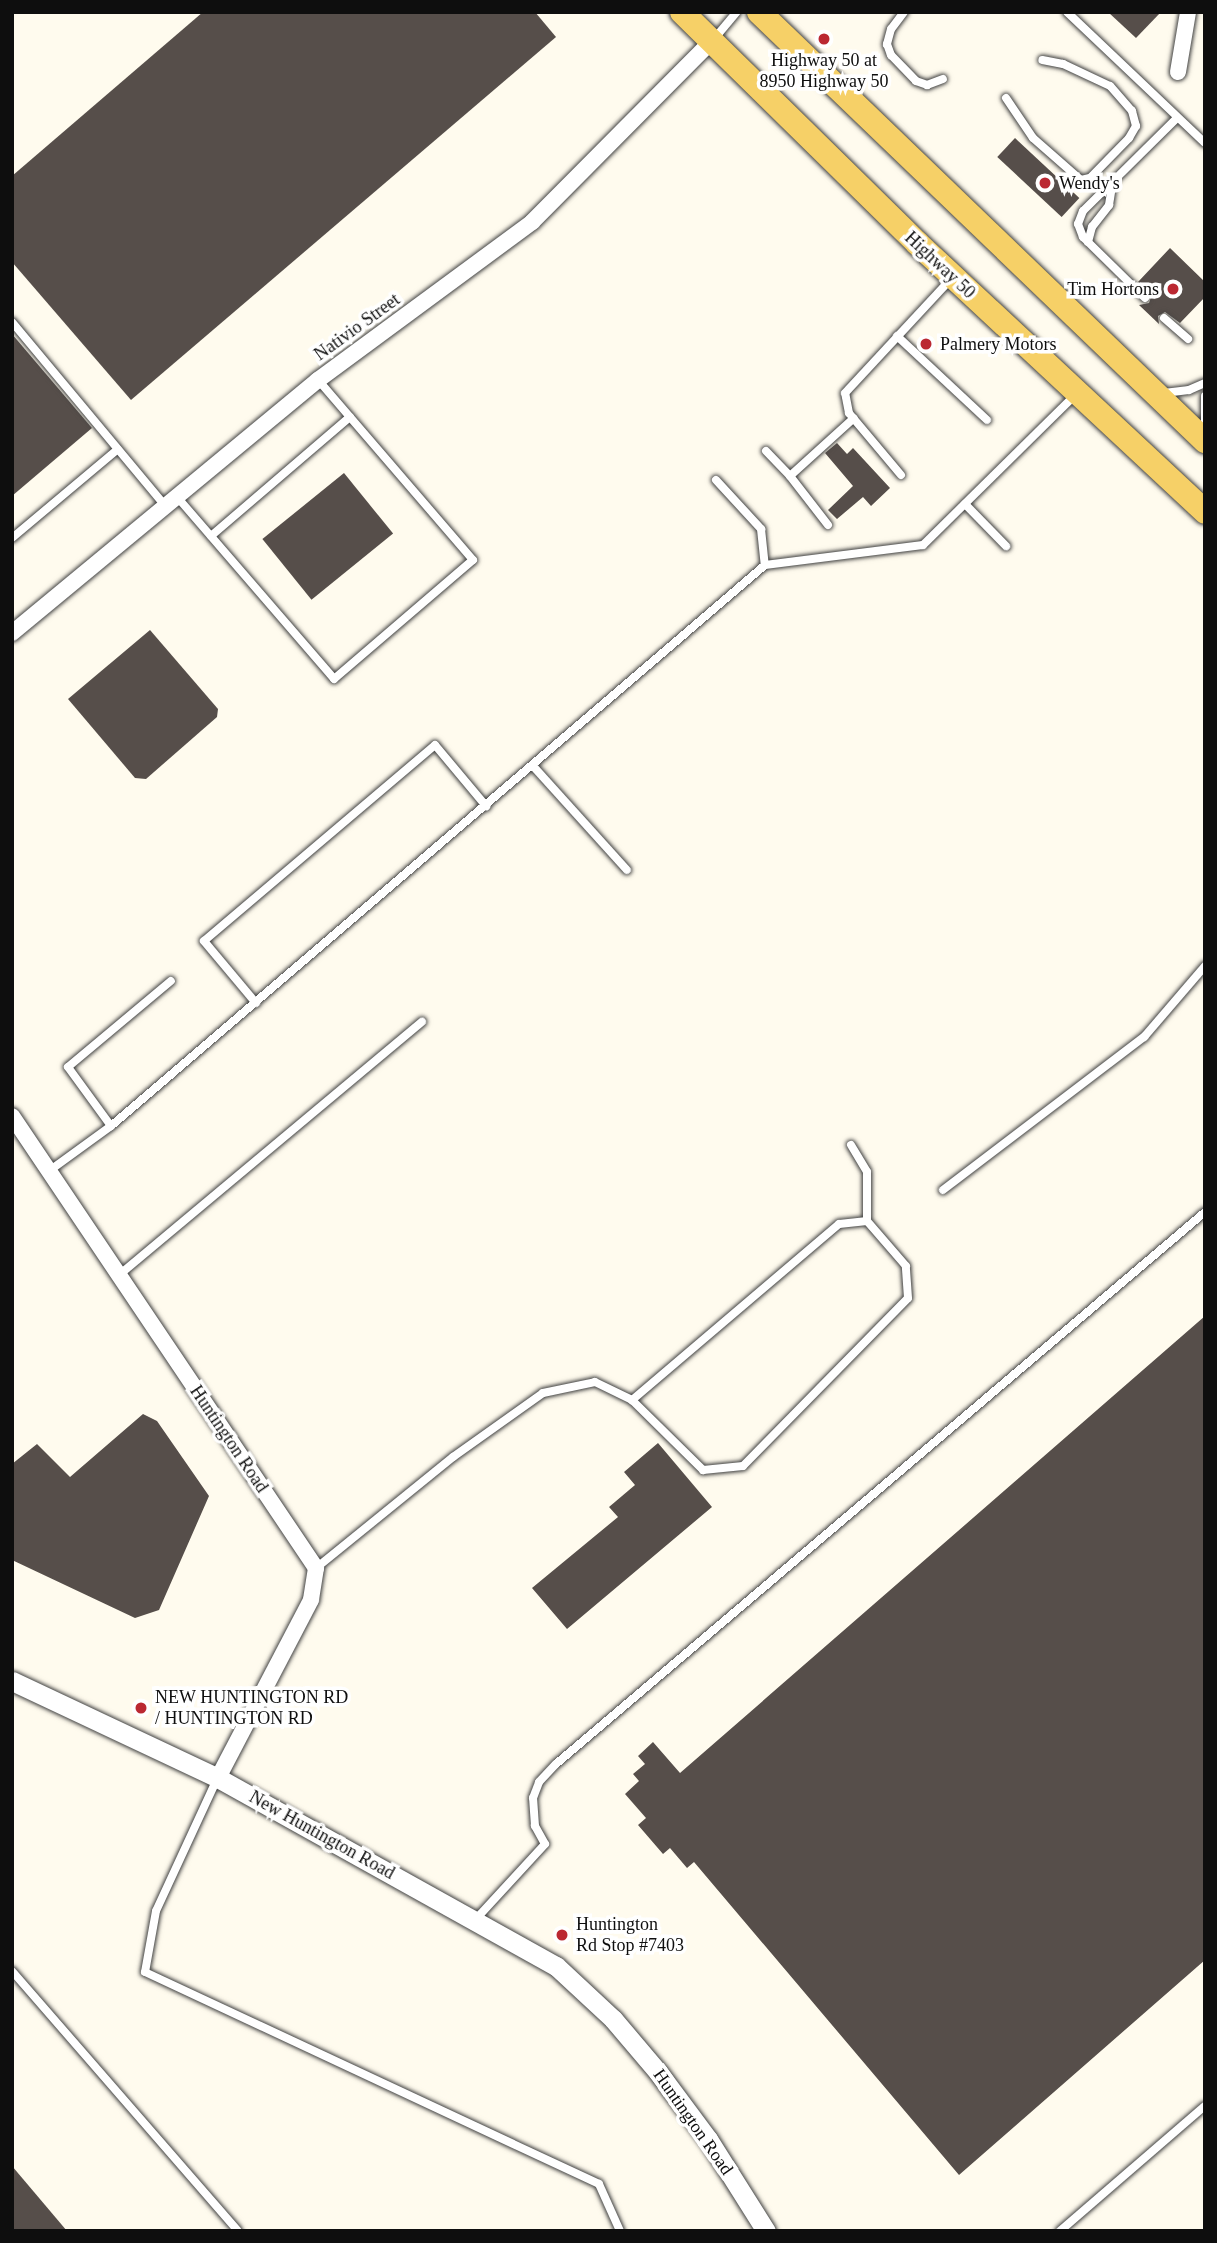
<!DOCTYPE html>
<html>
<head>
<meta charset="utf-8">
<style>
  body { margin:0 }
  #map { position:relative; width:1217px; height:2243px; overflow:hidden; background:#fffbee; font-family:Georgia,serif }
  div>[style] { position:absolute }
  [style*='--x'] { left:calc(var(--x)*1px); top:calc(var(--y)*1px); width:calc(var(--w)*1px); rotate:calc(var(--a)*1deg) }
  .building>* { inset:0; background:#564e4a; transform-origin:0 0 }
  .roads { filter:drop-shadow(0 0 2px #414141) drop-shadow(0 0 2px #414141) }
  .service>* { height:8px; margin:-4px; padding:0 4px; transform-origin:4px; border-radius:4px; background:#fff }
  .minor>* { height:16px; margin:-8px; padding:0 8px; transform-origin:8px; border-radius:8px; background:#fff }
  .tertiary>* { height:19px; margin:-9.5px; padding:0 9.5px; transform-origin:9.5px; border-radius:9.5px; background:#fff }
  .primary>* { height:24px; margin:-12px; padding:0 12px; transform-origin:12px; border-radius:12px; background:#f6d067 }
  .dots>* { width:19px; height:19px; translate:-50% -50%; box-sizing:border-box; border:4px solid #fff; border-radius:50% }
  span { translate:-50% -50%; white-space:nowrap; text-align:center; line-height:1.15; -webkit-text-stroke:7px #fff; paint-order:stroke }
  .poi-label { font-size:18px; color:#0e0e0e }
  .left { translate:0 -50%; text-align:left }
  .right { translate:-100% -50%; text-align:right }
  .street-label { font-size:18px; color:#0e0e0e }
  .frame { position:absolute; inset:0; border:14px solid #0e0e0e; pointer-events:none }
</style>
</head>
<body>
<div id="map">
  <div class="building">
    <div style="clip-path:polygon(203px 12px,535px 12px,556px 37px,131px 400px,12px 262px,12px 176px)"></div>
    <div style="clip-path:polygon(1108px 12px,1161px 12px,1136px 38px)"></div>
    <div style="left:1015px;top:138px;width:88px;height:26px;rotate:43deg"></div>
    <div style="clip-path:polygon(1170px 248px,1205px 282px,1205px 297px,1180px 323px,1165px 312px,1158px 316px,1159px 324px,1139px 305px,1149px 303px,1151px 297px,1138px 282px)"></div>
    <div style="clip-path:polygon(12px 334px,92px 428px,12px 496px)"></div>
    <div style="clip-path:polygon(837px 443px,847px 454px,853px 448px,890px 488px,871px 506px,863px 497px,837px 519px,828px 510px,853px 486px,825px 453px)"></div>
    <div style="left:344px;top:473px;width:78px;height:105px;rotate:51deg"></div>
    <div style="clip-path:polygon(150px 630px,218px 709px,217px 717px,146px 779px,135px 778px,68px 699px)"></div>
    <div style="clip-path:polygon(1205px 1316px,1205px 1960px,959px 2175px,694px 1862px,687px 1868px,670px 1848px,663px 1854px,638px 1825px,646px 1818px,625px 1794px,639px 1781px,633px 1774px,645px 1764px,638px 1756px,653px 1742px,680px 1773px)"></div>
    <div style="clip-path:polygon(143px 1414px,157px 1421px,209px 1496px,159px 1610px,135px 1618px,12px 1560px,12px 1464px,37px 1444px,70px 1477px)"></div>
    <div style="clip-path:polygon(658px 1443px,712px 1507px,567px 1629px,532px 1588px,618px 1517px,609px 1507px,635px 1485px,624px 1472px)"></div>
    <div style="clip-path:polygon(12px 2166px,67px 2231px,12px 2231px)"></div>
  </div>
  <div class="roads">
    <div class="service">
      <div style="--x:904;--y:12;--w:21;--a:127"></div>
      <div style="--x:891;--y:29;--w:16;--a:105"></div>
      <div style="--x:887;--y:44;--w:12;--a:70"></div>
      <div style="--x:891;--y:55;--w:36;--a:46"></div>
      <div style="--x:916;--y:81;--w:12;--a:20"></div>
      <div style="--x:927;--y:85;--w:17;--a:-21"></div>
      <div style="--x:1067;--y:12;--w:190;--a:43.5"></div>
      <div style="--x:714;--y:39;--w:35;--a:-50"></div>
      <div style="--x:1006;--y:98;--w:48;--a:56"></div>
      <div style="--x:1033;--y:138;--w:64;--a:41.2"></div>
      <div style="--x:1081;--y:180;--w:9;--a:-13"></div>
      <div style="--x:1090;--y:178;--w:56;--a:-45.7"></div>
      <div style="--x:1129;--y:138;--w:14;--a:-60"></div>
      <div style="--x:1136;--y:126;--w:16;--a:-105"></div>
      <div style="--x:1132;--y:111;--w:33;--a:-131"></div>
      <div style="--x:1110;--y:86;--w:52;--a:-154.9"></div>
      <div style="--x:1063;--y:64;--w:21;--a:-169"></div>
      <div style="--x:1088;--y:242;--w:16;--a:-75"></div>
      <div style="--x:1092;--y:227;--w:28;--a:-52"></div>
      <div style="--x:1109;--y:205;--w:24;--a:-81"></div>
      <div style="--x:1145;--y:298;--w:87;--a:-135.5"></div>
      <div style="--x:1083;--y:237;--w:14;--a:-111"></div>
      <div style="--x:1078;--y:224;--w:14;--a:-69"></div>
      <div style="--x:1083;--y:211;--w:132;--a:-44.7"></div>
      <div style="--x:1164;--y:318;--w:32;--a:41"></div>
      <div style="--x:12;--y:322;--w:241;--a:50.2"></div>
      <div style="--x:897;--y:336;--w:123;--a:43"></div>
      <div style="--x:1164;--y:393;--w:25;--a:-7"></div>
      <div style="--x:1189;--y:390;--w:17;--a:-24"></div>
      <div style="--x:1205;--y:396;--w:28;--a:90"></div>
      <div style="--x:766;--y:451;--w:35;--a:46"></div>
      <div style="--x:790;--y:476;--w:86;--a:-42.2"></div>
      <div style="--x:901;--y:475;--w:81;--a:-130"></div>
      <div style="--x:849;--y:413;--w:20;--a:-101"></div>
      <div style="--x:845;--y:393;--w:156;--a:-47.1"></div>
      <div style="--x:790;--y:476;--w:62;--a:52.2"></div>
      <div style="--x:716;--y:480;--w:67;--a:47.4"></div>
      <div style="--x:761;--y:529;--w:36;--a:84"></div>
      <div style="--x:178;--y:498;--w:239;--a:49.2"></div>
      <div style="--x:334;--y:679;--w:183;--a:-40.6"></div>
      <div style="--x:473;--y:560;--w:238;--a:-130.7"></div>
      <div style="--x:965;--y:504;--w:59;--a:45.7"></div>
      <div style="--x:211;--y:536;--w:183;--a:-40.6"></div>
      <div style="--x:12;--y:538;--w:138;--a:-40"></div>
      <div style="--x:533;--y:766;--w:140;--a:47.9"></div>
      <div style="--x:256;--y:1003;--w:81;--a:-130"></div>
      <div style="--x:204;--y:941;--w:303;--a:-40.3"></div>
      <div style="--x:435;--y:745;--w:80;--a:50.1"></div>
      <div style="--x:111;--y:1126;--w:73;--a:-126.1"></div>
      <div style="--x:68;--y:1067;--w:134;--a:-39.9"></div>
      <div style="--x:851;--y:1145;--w:31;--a:59"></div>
      <div style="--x:867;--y:1172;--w:49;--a:90"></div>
      <div style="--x:49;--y:1171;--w:77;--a:-36"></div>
      <div style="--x:111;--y:1126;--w:862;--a:-40.62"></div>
      <div style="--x:765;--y:565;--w:159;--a:-7.2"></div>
      <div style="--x:923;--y:545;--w:212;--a:-44.6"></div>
      <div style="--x:943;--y:1190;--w:253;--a:-37.3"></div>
      <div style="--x:1144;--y:1037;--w:94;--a:-49.3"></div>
      <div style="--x:119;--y:1275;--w:395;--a:-39.9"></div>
      <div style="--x:316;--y:1568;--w:176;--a:-39"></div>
      <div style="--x:453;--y:1457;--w:110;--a:-35.4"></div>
      <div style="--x:543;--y:1393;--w:53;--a:-11.9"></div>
      <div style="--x:595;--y:1382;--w:41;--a:25.9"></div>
      <div style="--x:632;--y:1400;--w:100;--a:44.6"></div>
      <div style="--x:703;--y:1470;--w:40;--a:-5.7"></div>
      <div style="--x:743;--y:1466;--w:235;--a:-45.5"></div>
      <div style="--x:908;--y:1298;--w:32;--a:-94"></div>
      <div style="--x:906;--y:1266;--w:60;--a:-130.9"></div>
      <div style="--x:867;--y:1221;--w:28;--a:174"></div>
      <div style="--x:839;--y:1224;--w:272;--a:139.6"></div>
      <div style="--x:217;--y:1779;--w:145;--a:114.8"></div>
      <div style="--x:156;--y:1911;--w:62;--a:100.2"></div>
      <div style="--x:145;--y:1972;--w:501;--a:25.03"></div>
      <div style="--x:599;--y:2184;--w:51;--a:65.9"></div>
      <div style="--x:476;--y:1919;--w:102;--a:-47.4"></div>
      <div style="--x:545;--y:1844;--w:21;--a:-119"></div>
      <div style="--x:535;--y:1826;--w:28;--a:-94"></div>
      <div style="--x:533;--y:1798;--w:17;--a:-69"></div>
      <div style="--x:539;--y:1782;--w:25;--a:-47"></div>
      <div style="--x:556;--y:1764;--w:852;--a:-40.38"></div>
      <div style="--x:12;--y:1971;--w:344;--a:49"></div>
      <div style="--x:1060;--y:2231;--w:191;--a:-40.8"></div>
    </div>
    <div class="minor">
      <div style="--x:1178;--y:72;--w:61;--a:-80.5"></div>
      <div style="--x:12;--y:633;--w:397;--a:-39.6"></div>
      <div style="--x:318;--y:380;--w:266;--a:-36.4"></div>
      <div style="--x:532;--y:222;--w:257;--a:-45.2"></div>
      <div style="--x:12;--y:1116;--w:545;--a:56.08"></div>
      <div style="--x:316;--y:1568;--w:32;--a:99"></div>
      <div style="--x:311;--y:1600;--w:201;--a:117.6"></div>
    </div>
    <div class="tertiary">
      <div style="--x:12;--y:1681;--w:228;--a:25.2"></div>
      <div style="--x:218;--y:1778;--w:387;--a:29.1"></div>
      <div style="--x:556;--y:1966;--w:78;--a:42.9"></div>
      <div style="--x:613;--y:2019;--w:70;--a:49.7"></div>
      <div style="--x:658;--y:2072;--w:84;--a:53.3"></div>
      <div style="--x:708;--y:2139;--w:109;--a:57.8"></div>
    </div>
    <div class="primary">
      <div style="--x:682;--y:12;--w:330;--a:44.5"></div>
      <div style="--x:917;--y:243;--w:394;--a:43"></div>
      <div style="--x:759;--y:12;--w:619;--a:43.89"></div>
    </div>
  </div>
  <div class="dots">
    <div style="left:824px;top:39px;background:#bb2832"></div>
    <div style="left:1045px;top:183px;background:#bb2832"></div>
    <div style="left:1173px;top:289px;background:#bb2832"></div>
    <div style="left:926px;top:344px;background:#bb2832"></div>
    <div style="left:141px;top:1708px;background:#bb2832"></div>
    <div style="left:562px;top:1935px;background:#bb2832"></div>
  </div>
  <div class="poi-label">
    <span style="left:824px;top:71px">Highway 50 at<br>8950 Highway 50</span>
    <span class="left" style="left:1059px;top:183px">Wendy's</span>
    <span class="right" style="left:1159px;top:289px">Tim Hortons</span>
    <span class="left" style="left:940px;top:344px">Palmery Motors</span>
    <span class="left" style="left:155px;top:1708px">NEW HUNTINGTON RD<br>/ HUNTINGTON RD</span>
    <span class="left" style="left:576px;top:1935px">Huntington<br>Rd Stop #7403</span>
  </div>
  <div class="street-label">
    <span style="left:940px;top:265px;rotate:43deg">Highway 50</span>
    <span style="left:357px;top:327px;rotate:-36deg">Nativio Street</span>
    <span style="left:229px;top:1439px;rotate:56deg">Huntington Road</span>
    <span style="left:322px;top:1835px;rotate:29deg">New Huntington Road</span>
    <span style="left:693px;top:2122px;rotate:55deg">Huntington Road</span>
  </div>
  <div class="frame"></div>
</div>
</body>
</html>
